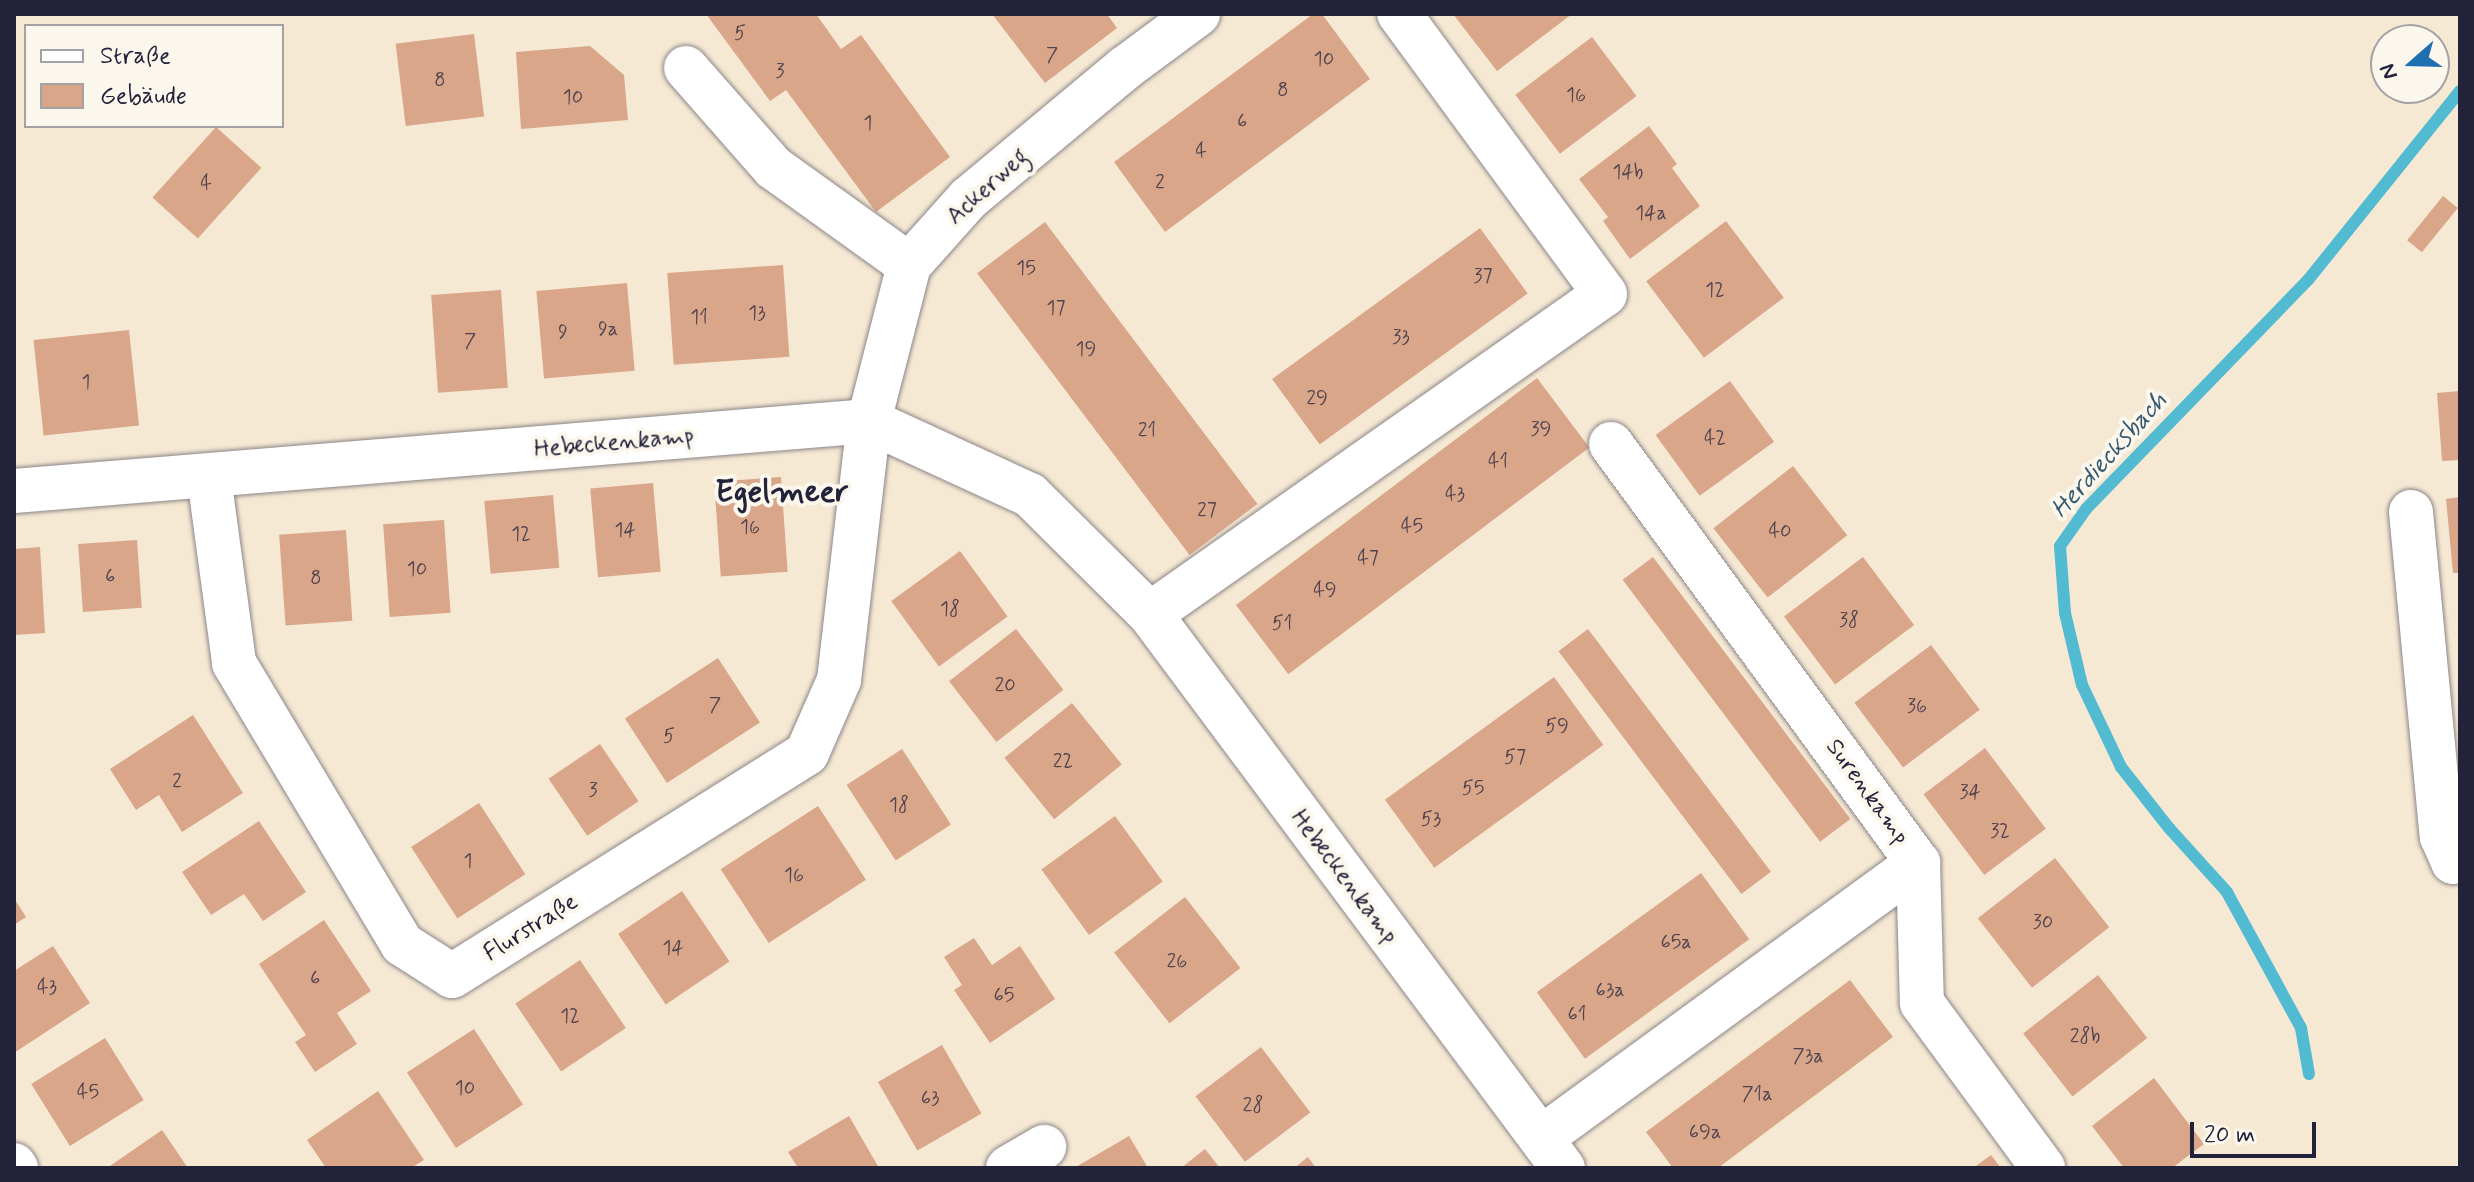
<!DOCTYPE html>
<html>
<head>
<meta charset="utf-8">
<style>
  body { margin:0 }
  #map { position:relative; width:2474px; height:1182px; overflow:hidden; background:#f6e9d4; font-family:Mynerve,sans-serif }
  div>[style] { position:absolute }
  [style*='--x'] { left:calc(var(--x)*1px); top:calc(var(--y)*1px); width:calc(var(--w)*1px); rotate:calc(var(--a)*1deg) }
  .stream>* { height:12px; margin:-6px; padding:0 6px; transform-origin:6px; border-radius:6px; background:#53bbd1 }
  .building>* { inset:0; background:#d9a68a; transform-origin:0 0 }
  .roads { filter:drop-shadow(0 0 2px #8c8688) drop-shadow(0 0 2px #8c8688) }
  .minor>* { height:44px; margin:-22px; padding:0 22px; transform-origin:22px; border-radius:22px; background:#fff }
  span { translate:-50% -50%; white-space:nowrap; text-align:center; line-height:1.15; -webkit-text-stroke:8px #fbf7ec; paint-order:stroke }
  .number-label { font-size:20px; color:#50434f }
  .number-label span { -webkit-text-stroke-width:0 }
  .street-label { font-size:24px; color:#22223b }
  .water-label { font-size:26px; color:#335870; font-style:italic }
  .district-label { font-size:32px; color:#22223b; font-weight:700 }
  .frame { position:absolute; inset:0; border:16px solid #22223b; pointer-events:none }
  .legend { position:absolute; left:24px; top:24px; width:260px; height:104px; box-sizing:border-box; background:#fbf7ec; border:2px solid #a4a2a5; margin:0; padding:10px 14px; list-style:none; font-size:24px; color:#22223b }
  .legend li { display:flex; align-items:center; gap:16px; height:40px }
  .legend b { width:40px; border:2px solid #a4a2a5 }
  .north { position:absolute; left:2370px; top:24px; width:80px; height:80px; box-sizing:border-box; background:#fbf7ec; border:2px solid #a4a2a5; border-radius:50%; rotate:250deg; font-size:22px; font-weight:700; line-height:32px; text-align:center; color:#22223b }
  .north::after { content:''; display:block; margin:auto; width:28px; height:36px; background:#1f6fb2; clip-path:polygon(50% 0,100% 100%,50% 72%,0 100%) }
  .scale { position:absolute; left:2190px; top:1122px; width:126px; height:36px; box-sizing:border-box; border:4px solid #22223b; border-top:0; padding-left:10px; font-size:24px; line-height:28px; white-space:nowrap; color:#22223b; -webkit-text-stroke:6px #fbf7ec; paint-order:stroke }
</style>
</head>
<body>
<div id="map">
  <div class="stream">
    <div style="--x:2309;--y:1074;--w:47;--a:-99.9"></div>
    <div style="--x:2301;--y:1028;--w:155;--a:-118.6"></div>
    <div style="--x:2227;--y:892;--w:86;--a:-132.2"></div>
    <div style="--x:2169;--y:828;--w:78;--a:-128.2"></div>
    <div style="--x:2121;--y:767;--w:91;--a:-115.4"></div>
    <div style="--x:2082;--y:685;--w:74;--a:-103.3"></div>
    <div style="--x:2065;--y:613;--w:67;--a:-94.3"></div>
    <div style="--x:2060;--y:546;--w:45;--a:-54.9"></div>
    <div style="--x:2086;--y:509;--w:319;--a:-45.9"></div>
    <div style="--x:2308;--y:280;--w:243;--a:-51.2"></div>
  </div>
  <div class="building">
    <div style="clip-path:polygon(706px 14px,816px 14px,841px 49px,861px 35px,950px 157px,876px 212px,786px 90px,770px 101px)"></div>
    <div style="clip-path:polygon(992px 14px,1107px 14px,1117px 28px,1045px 83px)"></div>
    <div style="clip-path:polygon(1313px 14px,1322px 14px,1370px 79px,1165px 232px,1114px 162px)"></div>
    <div style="clip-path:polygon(1453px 14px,1572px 14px,1497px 71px)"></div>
    <div style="left:474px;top:34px;width:83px;height:79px;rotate:83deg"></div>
    <div style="left:1592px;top:37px;width:74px;height:96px;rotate:53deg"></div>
    <div style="clip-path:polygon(590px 46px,624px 75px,628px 120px,521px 129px,516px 52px)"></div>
    <div style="clip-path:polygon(1649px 126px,1677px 164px,1672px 168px,1700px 206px,1630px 259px,1603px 221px,1608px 217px,1579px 179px)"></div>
    <div style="left:216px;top:127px;width:61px;height:95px;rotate:42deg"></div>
    <div style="left:2443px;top:196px;width:19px;height:57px;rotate:39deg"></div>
    <div style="left:1726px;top:221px;width:96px;height:100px;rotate:53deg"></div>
    <div style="left:1045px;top:222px;width:353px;height:85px;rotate:53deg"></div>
    <div style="left:1480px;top:228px;width:81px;height:257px;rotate:54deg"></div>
    <div style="left:783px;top:265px;width:92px;height:116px;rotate:86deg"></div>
    <div style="left:627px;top:283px;width:88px;height:91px;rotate:85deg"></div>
    <div style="left:501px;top:290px;width:98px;height:70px;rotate:86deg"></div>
    <div style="left:129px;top:330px;width:96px;height:96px;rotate:84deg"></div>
    <div style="left:1537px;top:378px;width:87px;height:377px;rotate:53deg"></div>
    <div style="left:1730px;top:381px;width:75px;height:92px;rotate:54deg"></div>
    <div style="clip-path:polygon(2460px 391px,2460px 460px,2442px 461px,2437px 393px)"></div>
    <div style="left:1793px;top:466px;width:88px;height:101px;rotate:52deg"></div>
    <div style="left:781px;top:477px;width:95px;height:67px;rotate:86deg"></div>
    <div style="left:653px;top:483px;width:89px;height:63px;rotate:85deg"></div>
    <div style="left:553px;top:495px;width:73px;height:69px;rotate:85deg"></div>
    <div style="clip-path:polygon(2460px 497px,2460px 573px,2453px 573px,2446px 499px)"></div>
    <div style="left:444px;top:520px;width:93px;height:61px;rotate:86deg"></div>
    <div style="left:346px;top:530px;width:91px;height:67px;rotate:86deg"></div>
    <div style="left:137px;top:540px;width:68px;height:59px;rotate:86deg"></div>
    <div style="clip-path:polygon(40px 547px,45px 633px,14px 635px,14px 549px)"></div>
    <div style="left:960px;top:551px;width:81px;height:85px;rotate:54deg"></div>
    <div style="left:1653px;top:557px;width:328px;height:38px;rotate:53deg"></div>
    <div style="left:1863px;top:557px;width:85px;height:99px;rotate:53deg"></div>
    <div style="left:1016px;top:629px;width:77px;height:85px;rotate:52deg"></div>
    <div style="left:1588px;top:629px;width:304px;height:37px;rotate:53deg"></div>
    <div style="left:1931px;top:645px;width:81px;height:96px;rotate:53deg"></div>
    <div style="left:718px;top:658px;width:77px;height:111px;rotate:57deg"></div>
    <div style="left:1554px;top:677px;width:84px;height:209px;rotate:54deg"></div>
    <div style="left:1072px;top:703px;width:79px;height:87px;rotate:51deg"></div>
    <div style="clip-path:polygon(193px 715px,243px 793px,182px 832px,159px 795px,136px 810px,110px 769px)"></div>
    <div style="left:600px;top:744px;width:69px;height:62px;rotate:56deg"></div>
    <div style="left:1985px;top:748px;width:101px;height:77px;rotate:53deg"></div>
    <div style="left:902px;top:749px;width:90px;height:66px;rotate:57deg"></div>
    <div style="left:479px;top:803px;width:85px;height:81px;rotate:57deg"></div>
    <div style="left:818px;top:806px;width:88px;height:116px;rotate:57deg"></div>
    <div style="left:1115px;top:816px;width:81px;height:91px;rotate:54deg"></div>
    <div style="clip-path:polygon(259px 821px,306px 892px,263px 921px,244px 894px,211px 915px,182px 872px)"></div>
    <div style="left:2055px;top:858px;width:88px;height:98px;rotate:52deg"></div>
    <div style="left:1701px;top:873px;width:82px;height:203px;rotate:54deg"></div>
    <div style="left:682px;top:891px;width:85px;height:77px;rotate:56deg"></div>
    <div style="left:1185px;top:897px;width:90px;height:90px;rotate:52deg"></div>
    <div style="clip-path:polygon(14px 898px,26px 917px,14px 925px)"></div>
    <div style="clip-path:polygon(324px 920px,371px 991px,337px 1013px,357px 1044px,315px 1072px,295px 1042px,306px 1035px,259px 964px)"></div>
    <div style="clip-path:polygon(974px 938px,992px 965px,1020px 946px,1055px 999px,990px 1043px,954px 990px,962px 985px,944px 957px)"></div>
    <div style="clip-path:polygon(53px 946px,90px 1003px,14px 1053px,14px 971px)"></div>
    <div style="left:580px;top:960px;width:82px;height:78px;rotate:56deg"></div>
    <div style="left:2098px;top:975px;width:80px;height:95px;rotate:52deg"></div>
    <div style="clip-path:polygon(1850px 980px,1893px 1037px,1718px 1168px,1673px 1168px,1646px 1132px)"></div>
    <div style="left:474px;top:1029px;width:90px;height:80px;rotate:57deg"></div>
    <div style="left:105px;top:1038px;width:73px;height:87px;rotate:58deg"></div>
    <div style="left:942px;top:1045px;width:79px;height:74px;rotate:60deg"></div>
    <div style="left:1261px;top:1047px;width:82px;height:82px;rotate:53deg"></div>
    <div style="clip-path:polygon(2154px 1078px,2204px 1144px,2172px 1168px,2124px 1168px,2092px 1126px)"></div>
    <div style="clip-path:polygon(378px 1091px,424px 1160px,411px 1168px,326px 1168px,307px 1140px)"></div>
    <div style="clip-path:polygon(849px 1116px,879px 1168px,798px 1168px,788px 1152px)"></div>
    <div style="clip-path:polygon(162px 1130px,188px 1168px,107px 1168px)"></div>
    <div style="clip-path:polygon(1129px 1136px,1148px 1168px,1074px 1168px)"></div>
    <div style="clip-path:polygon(1205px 1149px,1220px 1168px,1181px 1168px)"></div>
    <div style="clip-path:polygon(1991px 1155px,2001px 1168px,1973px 1168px)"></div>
    <div style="clip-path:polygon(1308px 1157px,1316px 1168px,1294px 1168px)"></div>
  </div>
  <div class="roads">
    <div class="minor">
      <div style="--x:686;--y:68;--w:133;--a:48.7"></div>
      <div style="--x:774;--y:168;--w:166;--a:35.7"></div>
      <div style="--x:1611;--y:444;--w:519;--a:53.77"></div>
      <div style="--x:1918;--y:863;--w:140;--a:88.4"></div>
      <div style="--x:1922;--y:1003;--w:205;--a:53.7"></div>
      <div style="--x:209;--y:477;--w:188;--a:82.3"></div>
      <div style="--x:234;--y:663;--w:327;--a:59.1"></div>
      <div style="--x:402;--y:944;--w:59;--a:32.6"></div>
      <div style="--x:452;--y:976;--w:419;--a:-32.1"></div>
      <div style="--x:807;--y:753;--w:80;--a:-66.3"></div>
      <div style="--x:839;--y:680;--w:261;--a:-83.4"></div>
      <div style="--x:869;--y:421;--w:161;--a:-75.6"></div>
      <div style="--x:909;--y:265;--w:90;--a:-48.2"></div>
      <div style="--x:969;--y:198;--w:203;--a:-39.8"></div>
      <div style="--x:1125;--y:68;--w:91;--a:-36.5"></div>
      <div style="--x:14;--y:491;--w:858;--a:-4.68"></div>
      <div style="--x:869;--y:421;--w:177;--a:24.7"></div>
      <div style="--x:1030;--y:495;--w:169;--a:44.8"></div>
      <div style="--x:1150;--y:614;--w:691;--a:53.3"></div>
      <div style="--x:2411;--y:512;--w:326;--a:84.6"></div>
      <div style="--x:2442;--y:837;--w:27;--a:66"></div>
      <div style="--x:2453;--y:862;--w:7;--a:-8"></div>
      <div style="--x:1150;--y:614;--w:556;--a:-35.12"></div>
      <div style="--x:1605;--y:294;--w:348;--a:-126.3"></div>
      <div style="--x:1541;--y:1138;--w:467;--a:-36.1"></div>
      <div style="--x:14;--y:1165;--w:4;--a:56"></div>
      <div style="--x:1008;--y:1168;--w:42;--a:-30.3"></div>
    </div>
  </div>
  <div class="number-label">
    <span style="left:740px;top:33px">5</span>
    <span style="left:1052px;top:55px">7</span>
    <span style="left:1324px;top:59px">10</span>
    <span style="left:780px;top:71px">3</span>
    <span style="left:440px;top:80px">8</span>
    <span style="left:1283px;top:90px">8</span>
    <span style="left:1576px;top:95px">16</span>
    <span style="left:573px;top:97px">10</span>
    <span style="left:1242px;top:121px">6</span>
    <span style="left:868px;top:123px">1</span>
    <span style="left:1201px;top:151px">4</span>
    <span style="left:1628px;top:172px">14b</span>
    <span style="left:1160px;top:182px">2</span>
    <span style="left:206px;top:183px">4</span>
    <span style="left:1651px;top:213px">14a</span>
    <span style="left:1026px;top:268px">15</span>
    <span style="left:1483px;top:276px">37</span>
    <span style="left:1715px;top:290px">12</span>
    <span style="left:1056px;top:308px">17</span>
    <span style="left:757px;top:313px">13</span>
    <span style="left:699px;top:317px">11</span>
    <span style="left:608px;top:329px">9a</span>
    <span style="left:563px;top:332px">9</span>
    <span style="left:1401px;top:337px">33</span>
    <span style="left:470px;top:341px">7</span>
    <span style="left:1086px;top:349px">19</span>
    <span style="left:86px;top:382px">1</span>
    <span style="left:1317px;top:398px">29</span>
    <span style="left:1541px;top:429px">39</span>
    <span style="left:1147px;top:430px">21</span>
    <span style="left:1715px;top:438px">42</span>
    <span style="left:1498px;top:461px">41</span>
    <span style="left:1455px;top:494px">43</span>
    <span style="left:1207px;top:510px">27</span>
    <span style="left:1412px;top:526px">45</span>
    <span style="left:750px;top:527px">16</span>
    <span style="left:625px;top:530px">14</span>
    <span style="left:1780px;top:531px">40</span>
    <span style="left:521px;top:534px">12</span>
    <span style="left:1368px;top:558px">47</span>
    <span style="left:417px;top:569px">10</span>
    <span style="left:110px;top:576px">6</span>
    <span style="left:316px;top:578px">8</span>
    <span style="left:1325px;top:590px">49</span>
    <span style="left:950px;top:609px">18</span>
    <span style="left:1849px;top:620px">38</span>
    <span style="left:1282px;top:623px">51</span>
    <span style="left:1005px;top:685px">20</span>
    <span style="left:715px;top:705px">7</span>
    <span style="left:1917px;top:706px">36</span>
    <span style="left:1557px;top:726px">59</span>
    <span style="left:669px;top:736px">5</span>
    <span style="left:1515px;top:757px">57</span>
    <span style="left:1063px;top:761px">22</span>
    <span style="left:177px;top:781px">2</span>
    <span style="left:1473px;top:788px">55</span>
    <span style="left:593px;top:790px">3</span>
    <span style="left:1970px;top:792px">34</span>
    <span style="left:899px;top:805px">18</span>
    <span style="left:1431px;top:819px">53</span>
    <span style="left:2000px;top:831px">32</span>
    <span style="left:468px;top:861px">1</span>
    <span style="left:794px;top:875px">16</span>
    <span style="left:2043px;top:922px">30</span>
    <span style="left:1676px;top:942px">65a</span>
    <span style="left:673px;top:948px">14</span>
    <span style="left:1177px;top:961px">26</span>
    <span style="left:315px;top:978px">6</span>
    <span style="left:47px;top:987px">43</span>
    <span style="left:1610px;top:990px">63a</span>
    <span style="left:1004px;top:995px">65</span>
    <span style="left:1577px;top:1014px">61</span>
    <span style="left:570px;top:1016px">12</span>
    <span style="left:2085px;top:1036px">28b</span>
    <span style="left:1808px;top:1056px">73a</span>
    <span style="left:465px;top:1088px">10</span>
    <span style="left:88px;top:1092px">45</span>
    <span style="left:1757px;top:1094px">71a</span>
    <span style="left:930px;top:1098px">63</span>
    <span style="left:1253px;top:1105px">28</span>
    <span style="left:1705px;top:1132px">69a</span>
  </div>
  <div class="street-label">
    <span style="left:988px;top:187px;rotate:-42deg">Ackerweg</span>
    <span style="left:614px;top:443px;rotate:-5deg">Hebeckenkamp</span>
    <span style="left:1867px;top:792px;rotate:54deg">Surenkamp</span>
    <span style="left:1344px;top:877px;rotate:53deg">Hebeckenkamp</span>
    <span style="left:531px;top:928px;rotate:-32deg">Flurstraße</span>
  </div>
  <div class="water-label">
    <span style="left:2110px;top:456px;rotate:-48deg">Herdiecksbach</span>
  </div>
  <div class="district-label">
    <span style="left:782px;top:492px">Egelmeer</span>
  </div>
  <div class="frame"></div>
  <ul class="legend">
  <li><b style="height:10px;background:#fff"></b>Straße</li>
  <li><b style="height:22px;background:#d9a68a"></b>Gebäude</li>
  </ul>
  <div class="north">N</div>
  <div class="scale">20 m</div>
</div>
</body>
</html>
